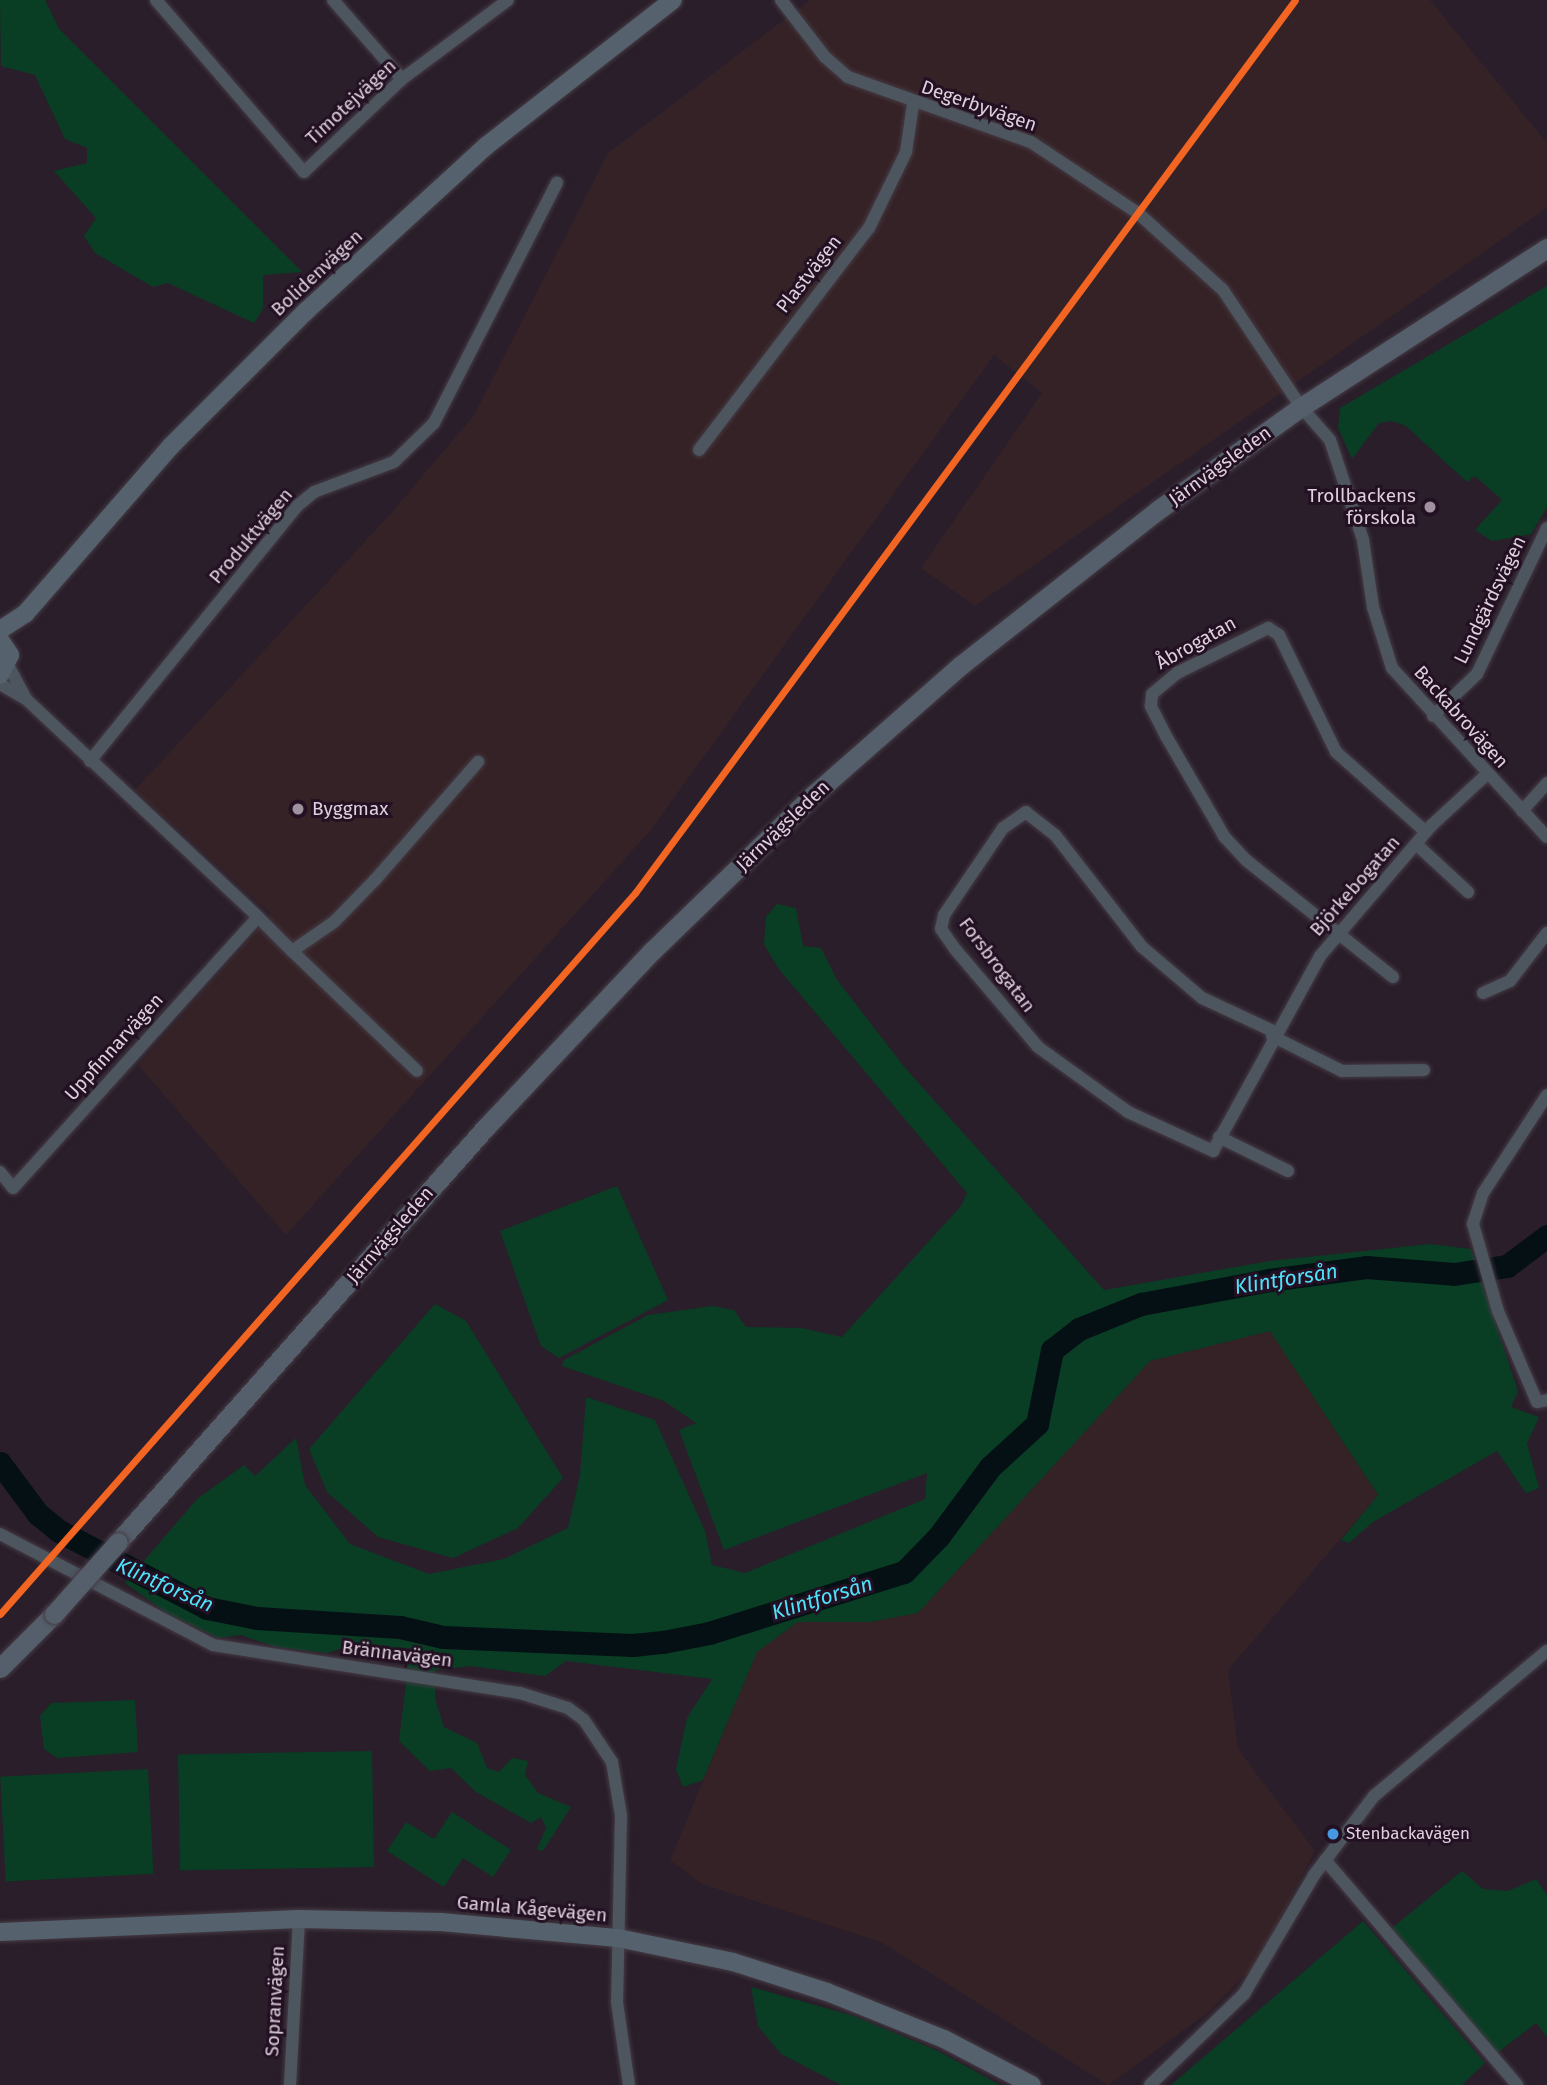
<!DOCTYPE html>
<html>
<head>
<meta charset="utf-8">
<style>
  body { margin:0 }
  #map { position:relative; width:1547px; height:2085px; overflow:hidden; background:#291e29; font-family:"Fira Sans",sans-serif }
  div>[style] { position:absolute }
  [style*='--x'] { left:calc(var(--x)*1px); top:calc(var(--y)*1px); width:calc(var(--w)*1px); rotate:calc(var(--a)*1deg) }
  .industrial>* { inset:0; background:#352226 }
  .green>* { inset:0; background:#093e25; transform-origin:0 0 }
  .river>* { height:23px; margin:-11.5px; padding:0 11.5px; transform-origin:11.5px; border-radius:11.5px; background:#051015 }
  .roads { filter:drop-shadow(0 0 2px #453b45) drop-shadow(0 0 2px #453b45) }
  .street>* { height:12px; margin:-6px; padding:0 6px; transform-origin:6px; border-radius:6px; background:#4d565f }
  .secondary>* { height:18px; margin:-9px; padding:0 9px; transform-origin:9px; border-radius:9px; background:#55626d }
  .primary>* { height:19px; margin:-9.5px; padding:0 9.5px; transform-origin:9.5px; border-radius:9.5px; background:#545f6b }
  .bridges { filter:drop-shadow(0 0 2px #453b45) drop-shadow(0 0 2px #453b45) }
  .primary-bridge>* { height:19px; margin:-9.5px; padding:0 9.5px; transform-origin:9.5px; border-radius:9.5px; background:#545f6b }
  .rail-1>* { height:7px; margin:-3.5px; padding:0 3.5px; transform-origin:3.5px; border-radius:3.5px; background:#f26522 }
  .dots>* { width:19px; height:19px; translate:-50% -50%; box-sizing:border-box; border:4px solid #231123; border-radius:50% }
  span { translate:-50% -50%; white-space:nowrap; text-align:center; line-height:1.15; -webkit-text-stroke:6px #231123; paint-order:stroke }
  .bus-label { font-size:17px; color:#ded0dd }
  .left { translate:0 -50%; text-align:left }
  .street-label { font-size:19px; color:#ded0dd }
  .poi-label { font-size:19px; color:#ded0dd }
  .right { translate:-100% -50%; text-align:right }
  .water-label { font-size:21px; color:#4ee2fa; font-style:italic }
</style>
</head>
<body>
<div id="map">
  <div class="industrial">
    <div style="clip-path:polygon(810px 0,1430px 0,1547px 143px,1547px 208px,975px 606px,921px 568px,1042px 393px,994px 355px,650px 831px,286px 1235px,138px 1065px,271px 914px,135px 790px,393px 511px,474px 415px,608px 153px)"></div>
    <div style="clip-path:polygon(1270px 1331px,1378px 1495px,1228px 1670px,1238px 1749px,1315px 1851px,1258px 1961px,1209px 2012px,1108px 2085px,881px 1942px,702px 1884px,670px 1860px,757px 1652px,798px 1622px,870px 1622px,918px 1613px,1150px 1361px)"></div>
  </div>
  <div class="green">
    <div style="clip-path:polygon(0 0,45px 0,59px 29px,302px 272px,263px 275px,263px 309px,254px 323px,168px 283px,153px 287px,95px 253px,84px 236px,96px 218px,54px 171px,87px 163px,87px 148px,65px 139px,35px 75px,1px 66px)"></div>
    <div style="clip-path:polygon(1547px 286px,1547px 507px,1531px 534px,1492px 541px,1475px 530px,1502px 500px,1475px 476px,1467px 482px,1406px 426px,1392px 421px,1379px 423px,1352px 459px,1338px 428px,1340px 408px)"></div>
    <div style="clip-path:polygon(777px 904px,796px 908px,803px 946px,821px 948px,837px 980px,906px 1069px,1104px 1290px,1270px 1261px,1430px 1244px,1471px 1249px,1518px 1391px,1511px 1407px,1539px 1417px,1527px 1444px,1539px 1488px,1526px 1493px,1497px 1451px,1373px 1522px,1349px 1543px,1341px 1540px,1378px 1495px,1270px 1331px,1150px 1361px,918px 1613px,870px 1622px,798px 1622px,757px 1652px,703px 1780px,683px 1787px,676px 1769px,687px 1718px,712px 1679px,566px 1661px,545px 1676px,470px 1666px,435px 1670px,435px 1699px,444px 1727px,477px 1743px,487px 1768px,499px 1772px,512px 1758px,528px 1761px,525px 1775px,538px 1793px,571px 1807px,543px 1851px,537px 1849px,546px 1828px,541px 1817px,531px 1823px,476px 1792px,451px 1768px,430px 1771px,399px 1741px,408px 1666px,349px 1646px,327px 1653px,276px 1647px,241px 1635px,218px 1638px,165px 1612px,125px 1583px,197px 1499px,244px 1465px,255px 1476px,296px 1438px,305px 1485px,350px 1544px,429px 1574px,504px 1559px,568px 1528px,580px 1475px,586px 1397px,655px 1420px,705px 1531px,712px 1565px,745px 1573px,925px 1499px,927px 1473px,724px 1550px,679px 1430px,696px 1423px,664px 1401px,562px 1366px,564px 1360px,648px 1315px,712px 1306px,734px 1310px,746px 1327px,801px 1328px,842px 1337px,961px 1206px,967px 1193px,778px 968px,764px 944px,766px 917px)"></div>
    <div style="clip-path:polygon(617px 1186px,668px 1300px,559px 1358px,541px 1346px,500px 1231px)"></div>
    <div style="clip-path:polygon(435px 1304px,466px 1321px,563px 1478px,518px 1528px,453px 1558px,378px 1537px,327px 1492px,309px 1449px)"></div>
    <div style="clip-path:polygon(135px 1700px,138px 1752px,57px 1758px,44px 1749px,40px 1716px,51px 1703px)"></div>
    <div style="left:372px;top:1751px;width:116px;height:194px;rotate:89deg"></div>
    <div style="left:148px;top:1769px;width:105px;height:148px;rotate:87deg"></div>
    <div style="clip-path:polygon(452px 1812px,511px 1850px,493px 1877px,463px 1858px,444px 1887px,387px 1851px,406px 1822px,434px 1839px)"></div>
    <div style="clip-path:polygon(1462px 1871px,1483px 1889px,1508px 1891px,1536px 1879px,1547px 1895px,1547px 2037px,1536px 2023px,1497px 2053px,1392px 1928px)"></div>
    <div style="clip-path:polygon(1363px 1921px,1485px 2063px,1462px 2085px,1171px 2085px)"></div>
    <div style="clip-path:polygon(751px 1987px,854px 2016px,938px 2051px,1000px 2085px,841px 2085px,781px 2054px,758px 2026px)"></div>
  </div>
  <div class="river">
    <div style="--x:0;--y:1463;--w:64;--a:53.3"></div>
    <div style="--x:38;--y:1514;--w:27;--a:39"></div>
    <div style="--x:59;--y:1531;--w:167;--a:27.5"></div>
    <div style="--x:207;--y:1608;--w:51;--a:11.3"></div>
    <div style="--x:257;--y:1618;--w:143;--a:3.6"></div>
    <div style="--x:400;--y:1627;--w:44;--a:13.1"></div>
    <div style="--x:443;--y:1637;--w:190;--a:2.4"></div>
    <div style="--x:633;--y:1645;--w:30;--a:-6"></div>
    <div style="--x:663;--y:1642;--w:47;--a:-11.1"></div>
    <div style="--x:709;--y:1633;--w:204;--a:-17.4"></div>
    <div style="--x:904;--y:1572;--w:50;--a:-45.8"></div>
    <div style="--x:939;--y:1536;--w:86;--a:-53.5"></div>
    <div style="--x:990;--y:1467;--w:64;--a:-42.5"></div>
    <div style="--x:1037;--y:1424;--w:76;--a:-78.5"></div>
    <div style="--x:1052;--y:1350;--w:34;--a:-38"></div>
    <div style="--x:1079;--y:1329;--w:67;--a:-22"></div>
    <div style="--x:1141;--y:1304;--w:130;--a:-10.6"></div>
    <div style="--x:1269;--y:1280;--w:98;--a:-7.6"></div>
    <div style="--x:1366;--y:1267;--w:88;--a:4.5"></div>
    <div style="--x:1454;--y:1274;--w:54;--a:-8.6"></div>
    <div style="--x:1507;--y:1266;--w:50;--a:-36.9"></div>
  </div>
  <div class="roads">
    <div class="street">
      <div style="--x:156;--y:0;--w:227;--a:49.3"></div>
      <div style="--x:304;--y:172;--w:135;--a:-43.5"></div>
      <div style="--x:402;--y:79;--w:132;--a:-36.7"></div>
      <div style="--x:333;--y:0;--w:105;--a:48.9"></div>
      <div style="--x:781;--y:0;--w:72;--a:52.3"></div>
      <div style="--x:825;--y:57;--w:30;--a:41"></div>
      <div style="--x:848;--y:77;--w:194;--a:19.6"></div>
      <div style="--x:1031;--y:142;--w:128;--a:33.6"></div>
      <div style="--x:1138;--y:213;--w:115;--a:42.2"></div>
      <div style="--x:1223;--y:290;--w:141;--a:56.3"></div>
      <div style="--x:1301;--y:407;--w:44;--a:48.7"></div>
      <div style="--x:1330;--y:440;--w:105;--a:71.7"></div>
      <div style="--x:1363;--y:540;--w:68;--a:81.5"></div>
      <div style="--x:1373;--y:607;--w:64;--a:72.7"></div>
      <div style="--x:1392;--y:668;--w:229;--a:47.5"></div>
      <div style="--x:699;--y:450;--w:280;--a:-52.6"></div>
      <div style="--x:869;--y:228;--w:85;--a:-64"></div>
      <div style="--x:906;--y:152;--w:49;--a:-81.7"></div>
      <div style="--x:8;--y:665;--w:38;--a:62"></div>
      <div style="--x:0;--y:684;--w:30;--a:30"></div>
      <div style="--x:26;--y:699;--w:318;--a:43.2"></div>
      <div style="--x:258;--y:917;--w:365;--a:132.1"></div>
      <div style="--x:13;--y:1188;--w:21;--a:-129"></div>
      <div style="--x:1433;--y:716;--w:61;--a:-43.7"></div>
      <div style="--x:1477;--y:674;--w:162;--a:-64.4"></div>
      <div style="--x:90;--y:761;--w:328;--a:-50.9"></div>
      <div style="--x:297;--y:506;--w:22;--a:-39"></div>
      <div style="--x:314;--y:492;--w:85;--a:-20.6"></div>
      <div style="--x:394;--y:462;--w:56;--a:-44.3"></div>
      <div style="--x:434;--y:423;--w:270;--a:-62.9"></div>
      <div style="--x:1522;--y:811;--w:38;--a:-48"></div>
      <div style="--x:1416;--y:844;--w:71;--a:42.7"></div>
      <div style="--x:258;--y:917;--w:48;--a:45"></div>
      <div style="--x:292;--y:951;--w:51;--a:-34.6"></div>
      <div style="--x:334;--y:922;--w:59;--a:-45.7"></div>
      <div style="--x:375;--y:880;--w:157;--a:-48.9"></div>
      <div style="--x:292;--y:951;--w:173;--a:43.8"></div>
      <div style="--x:1393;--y:977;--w:188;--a:-141.5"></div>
      <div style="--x:1246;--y:860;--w:33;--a:-133"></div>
      <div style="--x:1224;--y:836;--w:116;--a:-120.1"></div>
      <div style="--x:1166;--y:736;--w:34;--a:-117"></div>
      <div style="--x:1151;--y:706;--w:12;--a:-85"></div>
      <div style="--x:1152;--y:694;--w:33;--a:-40"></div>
      <div style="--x:1177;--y:673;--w:102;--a:-26.3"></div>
      <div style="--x:1268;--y:628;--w:13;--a:32"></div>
      <div style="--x:1279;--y:635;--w:130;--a:64"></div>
      <div style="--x:1336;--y:752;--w:120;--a:41.6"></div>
      <div style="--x:1483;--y:993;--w:30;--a:-24"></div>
      <div style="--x:1510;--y:981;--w:61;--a:-52.4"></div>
      <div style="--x:1275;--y:1032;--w:81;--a:-155"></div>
      <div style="--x:1202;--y:998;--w:79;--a:-139.6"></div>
      <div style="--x:1142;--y:947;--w:142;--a:-127.8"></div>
      <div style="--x:1055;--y:835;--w:37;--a:-142"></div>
      <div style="--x:1026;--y:812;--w:28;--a:145"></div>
      <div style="--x:1003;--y:828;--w:105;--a:124.1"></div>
      <div style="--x:944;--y:915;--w:14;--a:102"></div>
      <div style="--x:941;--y:929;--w:24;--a:55"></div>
      <div style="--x:955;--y:949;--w:128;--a:49.7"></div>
      <div style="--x:1038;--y:1047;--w:111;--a:35.8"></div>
      <div style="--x:1128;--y:1112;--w:94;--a:24.6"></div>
      <div style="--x:1213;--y:1151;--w:222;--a:-61.2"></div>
      <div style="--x:1320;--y:956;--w:172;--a:-49.5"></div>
      <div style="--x:1432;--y:825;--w:74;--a:-42.8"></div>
      <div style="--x:1272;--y:1036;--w:78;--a:26.6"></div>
      <div style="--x:1342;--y:1071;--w:82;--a:-0.7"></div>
      <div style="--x:1547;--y:1095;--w:117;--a:123.1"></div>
      <div style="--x:1483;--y:1193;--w:33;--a:108"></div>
      <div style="--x:1473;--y:1224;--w:91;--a:74"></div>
      <div style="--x:1498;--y:1311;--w:99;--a:66.8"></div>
      <div style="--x:1537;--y:1402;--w:10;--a:-11"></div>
      <div style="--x:1219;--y:1137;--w:77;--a:26.2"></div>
      <div style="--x:0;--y:1534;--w:240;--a:27.5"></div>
      <div style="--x:213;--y:1645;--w:311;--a:8.9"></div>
      <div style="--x:520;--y:1693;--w:50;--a:17.4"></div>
      <div style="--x:568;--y:1708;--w:20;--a:37"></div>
      <div style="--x:584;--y:1720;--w:50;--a:56.3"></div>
      <div style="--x:612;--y:1762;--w:54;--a:80.4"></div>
      <div style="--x:621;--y:1815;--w:187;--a:91.2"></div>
      <div style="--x:617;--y:2002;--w:84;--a:81.8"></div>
      <div style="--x:1325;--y:1860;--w:296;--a:49.5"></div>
      <div style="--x:290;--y:2085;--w:166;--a:-86.9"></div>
      <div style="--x:1150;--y:2085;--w:131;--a:-44.1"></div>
      <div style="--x:1244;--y:1994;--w:138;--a:-59.5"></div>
      <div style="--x:1314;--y:1875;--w:99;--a:-52.8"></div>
      <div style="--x:1374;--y:1796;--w:226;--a:-40"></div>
    </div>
    <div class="secondary">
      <div style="--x:0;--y:630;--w:30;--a:-33"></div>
      <div style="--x:25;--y:614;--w:223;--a:-49"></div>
      <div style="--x:171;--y:446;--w:190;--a:-45"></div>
      <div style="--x:305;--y:312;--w:246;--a:-42.5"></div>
      <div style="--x:486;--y:146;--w:237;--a:-38"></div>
      <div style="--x:0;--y:640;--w:18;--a:56"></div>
      <div style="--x:10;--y:655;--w:22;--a:117"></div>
      <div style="--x:0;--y:1932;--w:299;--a:-2.5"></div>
      <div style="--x:299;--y:1919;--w:142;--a:1.2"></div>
      <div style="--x:441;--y:1922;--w:178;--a:5.2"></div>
      <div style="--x:618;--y:1938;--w:117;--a:11.8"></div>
      <div style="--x:733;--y:1962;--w:99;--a:17.7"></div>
      <div style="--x:827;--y:1992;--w:126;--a:21.9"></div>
      <div style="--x:944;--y:2039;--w:99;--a:27.6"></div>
    </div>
    <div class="primary">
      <div style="--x:118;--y:1542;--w:553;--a:-48.44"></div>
      <div style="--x:485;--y:1128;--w:243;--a:-46.7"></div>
      <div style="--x:652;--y:951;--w:224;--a:-44.1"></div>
      <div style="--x:813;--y:795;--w:197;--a:-41.3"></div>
      <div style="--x:961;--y:665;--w:251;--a:-38.2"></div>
      <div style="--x:1158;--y:510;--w:176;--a:-35.8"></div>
      <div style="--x:1301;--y:407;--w:293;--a:-32.9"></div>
      <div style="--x:0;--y:1668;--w:76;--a:-45"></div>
    </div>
  </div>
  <div class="bridges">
    <div class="primary-bridge">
      <div style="--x:54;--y:1614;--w:96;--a:-48.4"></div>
    </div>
  </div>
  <div class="rail-1">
    <div style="--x:0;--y:1614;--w:961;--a:-48.63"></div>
    <div style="--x:635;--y:893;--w:1110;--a:-53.53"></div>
  </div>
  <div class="dots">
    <div style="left:1430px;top:507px;background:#9f929e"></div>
    <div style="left:298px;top:809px;background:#9f929e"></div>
    <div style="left:1333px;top:1834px;background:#4699e1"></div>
  </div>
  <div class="bus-label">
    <span class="left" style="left:1346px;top:1834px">Stenbackavägen</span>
  </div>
  <div class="street-label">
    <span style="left:351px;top:102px;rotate:-43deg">Timotejvägen</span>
    <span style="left:979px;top:106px;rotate:19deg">Degerbyvägen</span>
    <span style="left:317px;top:273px;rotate:-43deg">Bolidenvägen</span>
    <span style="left:809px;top:274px;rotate:-52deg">Plastvägen</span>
    <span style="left:1220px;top:466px;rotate:-36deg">Järnvägsleden</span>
    <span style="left:251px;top:536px;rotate:-50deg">Produktvägen</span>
    <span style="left:1490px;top:600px;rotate:-64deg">Lundgärdsvägen</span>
    <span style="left:1196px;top:643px;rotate:-29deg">Åbrogatan</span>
    <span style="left:1461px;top:717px;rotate:48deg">Backabrovägen</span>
    <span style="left:783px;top:826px;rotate:-44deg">Järnvägsleden</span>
    <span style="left:1355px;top:886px;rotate:-49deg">Björkebogatan</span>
    <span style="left:997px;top:965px;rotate:53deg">Forsbrogatan</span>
    <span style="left:114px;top:1047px;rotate:-48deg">Uppfinnarvägen</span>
    <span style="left:390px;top:1235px;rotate:-49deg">Järnvägsleden</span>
    <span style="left:397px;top:1654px;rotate:7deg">Brännavägen</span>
    <span style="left:532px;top:1909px;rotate:5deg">Gamla Kågevägen</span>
    <span style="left:275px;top:2001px;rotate:-87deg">Sopranvägen</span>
  </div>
  <div class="poi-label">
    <span class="right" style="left:1416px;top:507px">Trollbackens<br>förskola</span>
    <span class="left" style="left:312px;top:809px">Byggmax</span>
  </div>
  <div class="water-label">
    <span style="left:1286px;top:1279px;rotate:-9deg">Klintforsån</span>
    <span style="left:165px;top:1585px;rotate:24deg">Klintforsån</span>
    <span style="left:822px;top:1598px;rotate:-17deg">Klintforsån</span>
  </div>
</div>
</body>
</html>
